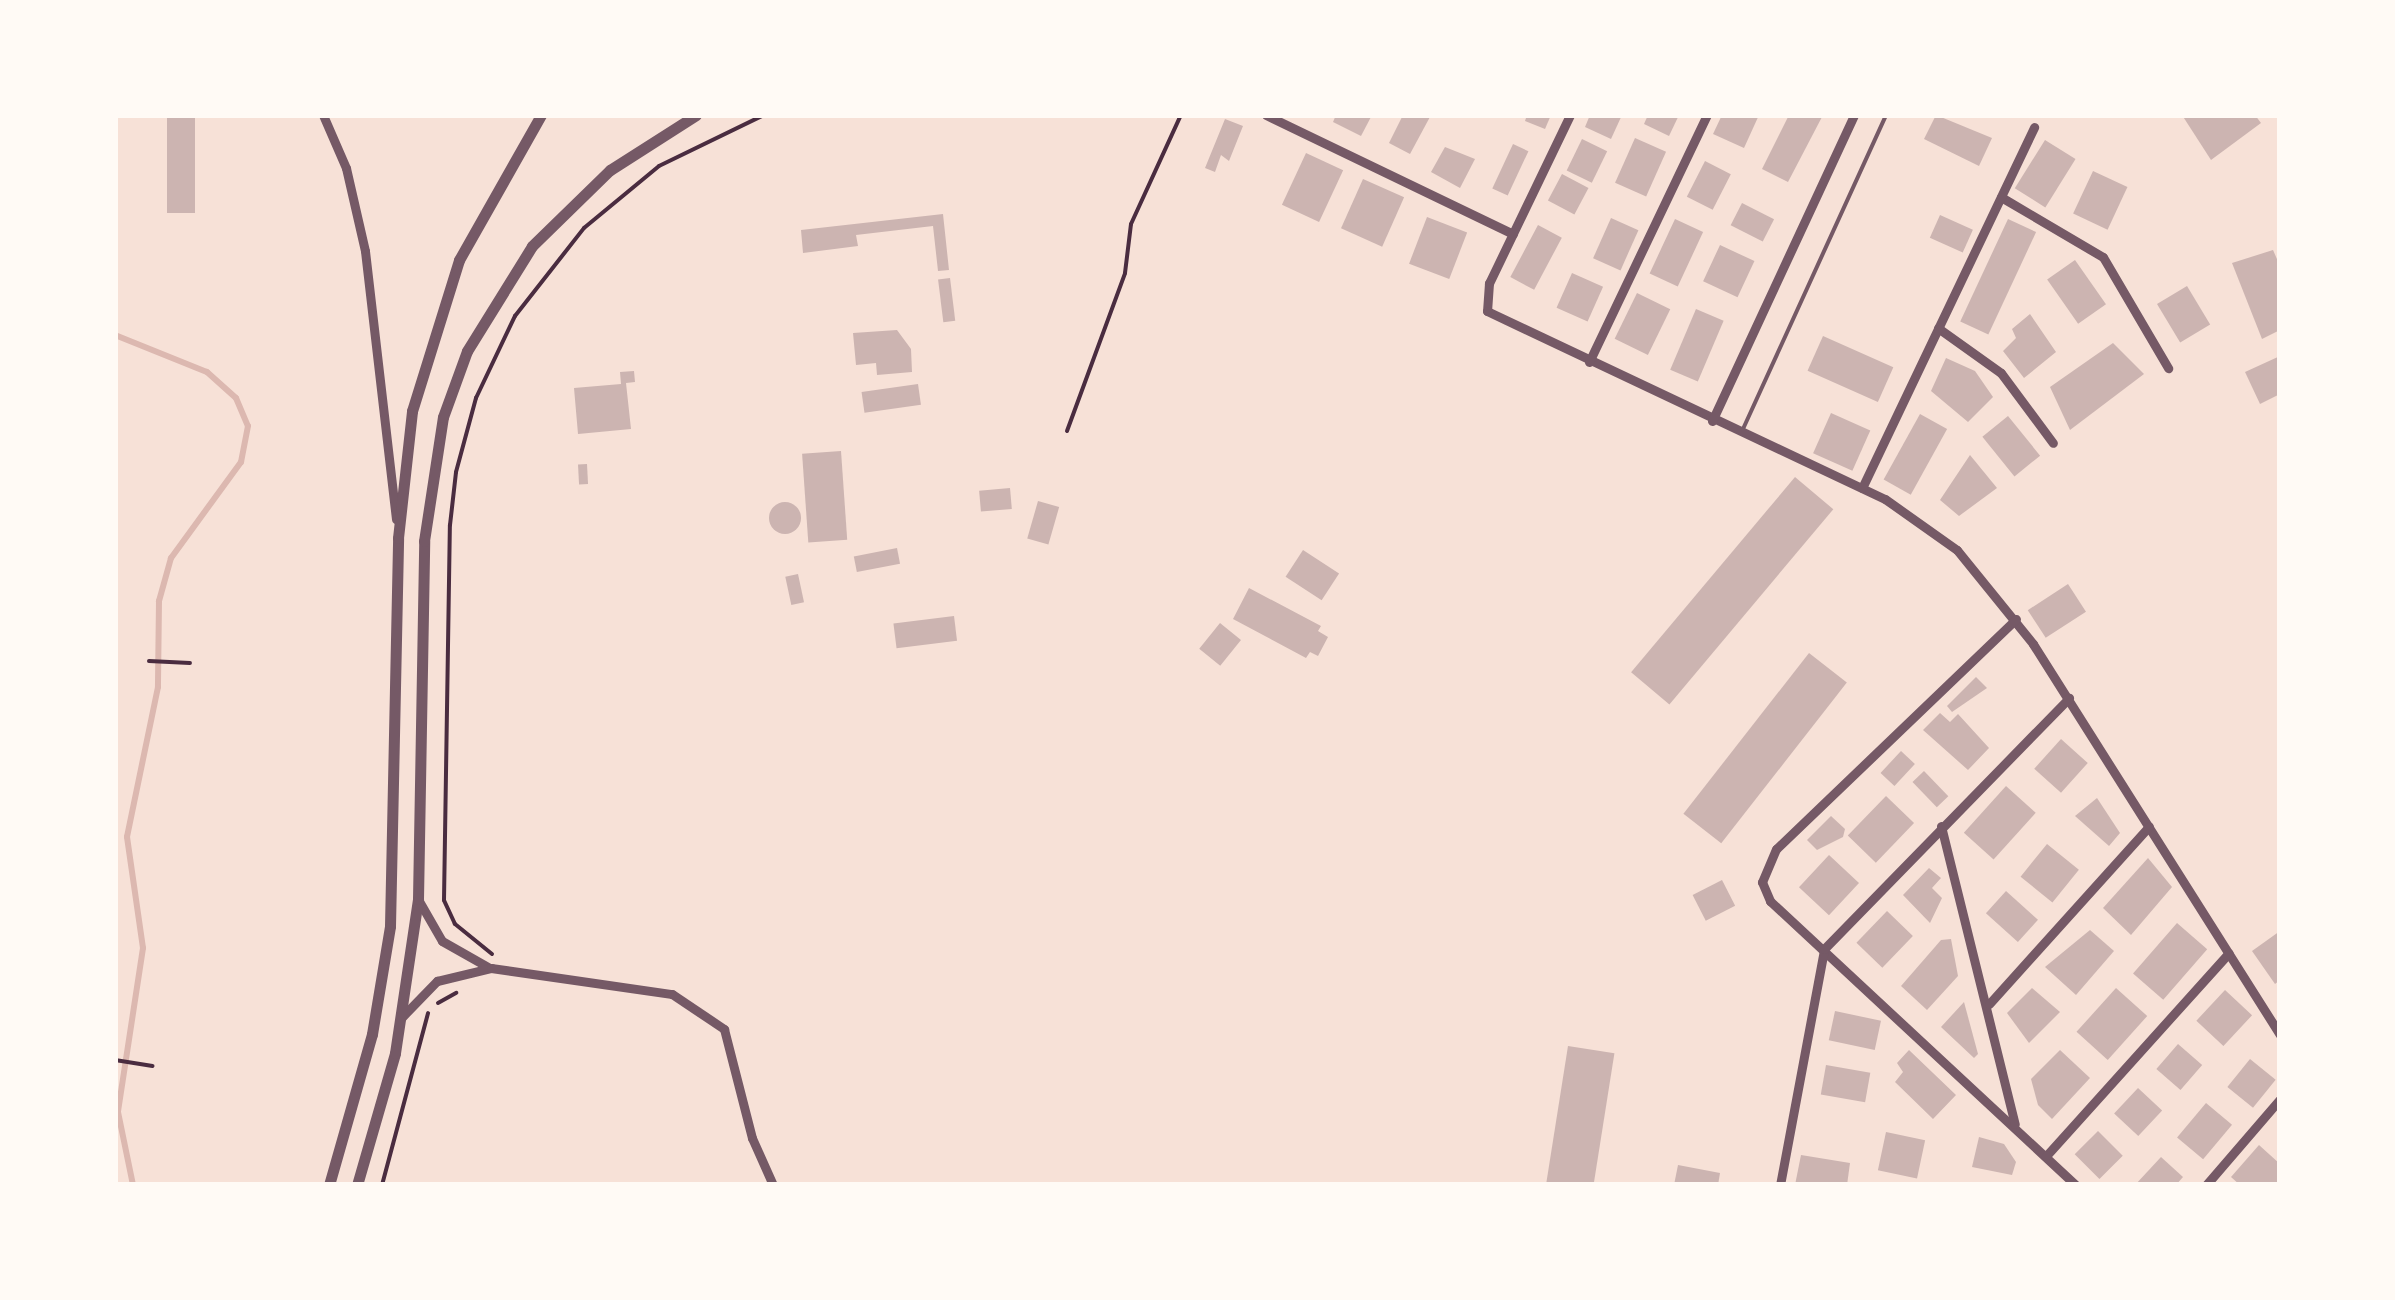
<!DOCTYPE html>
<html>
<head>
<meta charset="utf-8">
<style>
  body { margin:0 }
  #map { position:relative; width:2395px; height:1300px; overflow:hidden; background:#f7e1d7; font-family:Raleway,sans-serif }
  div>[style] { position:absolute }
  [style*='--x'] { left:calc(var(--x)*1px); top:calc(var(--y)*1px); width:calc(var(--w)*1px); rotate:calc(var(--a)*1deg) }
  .stream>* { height:6px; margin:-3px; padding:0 3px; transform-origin:3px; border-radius:3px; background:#dcb8b0 }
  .building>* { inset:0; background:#ccb4b1; transform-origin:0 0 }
  .round { border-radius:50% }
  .path>* { height:4px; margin:-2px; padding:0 2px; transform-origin:2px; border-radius:2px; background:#4a2c40 }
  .service>* { height:4px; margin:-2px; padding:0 2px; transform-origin:2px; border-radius:2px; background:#755966 }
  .minor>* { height:9px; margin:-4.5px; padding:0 4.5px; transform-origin:4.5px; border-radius:4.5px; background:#755966 }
  .tertiary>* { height:11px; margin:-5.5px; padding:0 5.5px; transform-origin:5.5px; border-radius:5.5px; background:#755966 }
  span { translate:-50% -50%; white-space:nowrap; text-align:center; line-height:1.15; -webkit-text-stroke:10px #fffaf5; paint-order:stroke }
  .frame { position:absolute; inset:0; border:118px solid #fffaf5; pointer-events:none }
</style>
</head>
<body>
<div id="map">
  <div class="stream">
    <div style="--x:115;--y:335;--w:99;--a:21.9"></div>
    <div style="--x:207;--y:372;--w:39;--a:42"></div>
    <div style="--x:236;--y:398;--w:30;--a:67"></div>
    <div style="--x:248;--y:426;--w:37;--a:101"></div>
    <div style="--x:241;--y:462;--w:119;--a:126.1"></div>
    <div style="--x:171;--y:558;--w:45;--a:105.6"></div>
    <div style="--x:159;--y:601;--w:86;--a:90.7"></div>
    <div style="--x:158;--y:687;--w:153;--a:101.7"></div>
    <div style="--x:127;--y:837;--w:112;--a:81.8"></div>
    <div style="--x:143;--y:948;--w:166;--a:98.7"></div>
    <div style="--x:118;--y:1112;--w:75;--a:78.4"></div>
  </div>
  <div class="building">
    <div style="left:167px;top:115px;width:28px;height:98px"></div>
    <div style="clip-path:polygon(1336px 115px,1372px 115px,1361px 136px,1333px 122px)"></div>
    <div style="clip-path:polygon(1403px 115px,1431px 115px,1410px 154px,1389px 143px)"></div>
    <div style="clip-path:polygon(1527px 115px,1551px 115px,1545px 129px,1525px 121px)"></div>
    <div style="clip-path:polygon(1590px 115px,1622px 115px,1611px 139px,1585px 127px)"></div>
    <div style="clip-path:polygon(1648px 115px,1679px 115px,1669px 136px,1644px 124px)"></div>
    <div style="clip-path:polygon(1722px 115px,1759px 115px,1744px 148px,1713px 134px)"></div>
    <div style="clip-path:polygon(1789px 115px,1823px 115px,1788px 182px,1762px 169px)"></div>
    <div style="clip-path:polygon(1936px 115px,1992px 138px,1979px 166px,1924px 139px)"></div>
    <div style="clip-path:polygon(2182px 115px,2255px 115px,2261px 123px,2211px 160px)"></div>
    <div style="clip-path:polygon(1225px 119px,1243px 126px,1229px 161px,1221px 155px,1215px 172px,1205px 168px)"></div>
    <div style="left:1635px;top:138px;width:34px;height:49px;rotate:24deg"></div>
    <div style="left:1582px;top:139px;width:28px;height:35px;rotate:26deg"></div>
    <div style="left:2045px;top:140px;width:36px;height:57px;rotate:32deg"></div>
    <div style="left:1513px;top:144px;width:17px;height:49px;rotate:25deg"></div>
    <div style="clip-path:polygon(1445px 147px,1475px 159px,1460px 188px,1431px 172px)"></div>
    <div style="left:1306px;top:153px;width:41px;height:57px;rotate:25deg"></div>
    <div style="left:1705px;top:161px;width:29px;height:40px;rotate:27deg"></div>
    <div style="left:2093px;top:171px;width:38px;height:47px;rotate:25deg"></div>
    <div style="left:1562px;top:174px;width:30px;height:30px;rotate:28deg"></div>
    <div style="left:1363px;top:179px;width:45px;height:54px;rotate:24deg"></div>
    <div style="left:1742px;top:203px;width:36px;height:25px;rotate:27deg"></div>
    <div style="clip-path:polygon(943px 214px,949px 270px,938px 271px,933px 226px,856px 235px,858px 246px,803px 253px,801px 230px)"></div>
    <div style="left:1940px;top:215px;width:36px;height:25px;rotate:24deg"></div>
    <div style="left:1427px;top:217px;width:43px;height:50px;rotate:21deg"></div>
    <div style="left:1611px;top:218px;width:30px;height:44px;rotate:24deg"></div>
    <div style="left:1675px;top:219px;width:31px;height:60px;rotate:25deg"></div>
    <div style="left:2008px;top:219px;width:31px;height:113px;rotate:25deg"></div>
    <div style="left:1538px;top:225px;width:27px;height:59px;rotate:28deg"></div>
    <div style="left:1720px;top:245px;width:38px;height:40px;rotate:25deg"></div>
    <div style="clip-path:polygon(2273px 250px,2280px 266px,2280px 330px,2262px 339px,2232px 263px)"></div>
    <div style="left:2075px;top:260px;width:54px;height:34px;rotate:55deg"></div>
    <div style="left:1572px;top:273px;width:34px;height:38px;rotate:24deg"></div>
    <div style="left:950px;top:278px;width:43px;height:12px;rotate:83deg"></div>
    <div style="left:2187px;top:286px;width:45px;height:35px;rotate:59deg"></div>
    <div style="left:1637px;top:293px;width:37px;height:51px;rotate:26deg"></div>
    <div style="left:1696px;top:309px;width:30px;height:66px;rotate:23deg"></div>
    <div style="clip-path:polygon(2030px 314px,2056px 352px,2024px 378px,2003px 351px,2016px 338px,2012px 329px)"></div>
    <div style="clip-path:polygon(897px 330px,911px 349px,912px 372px,877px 375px,876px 363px,856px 365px,853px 333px)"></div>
    <div style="left:1823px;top:336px;width:77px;height:38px;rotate:24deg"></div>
    <div style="clip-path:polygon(2113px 343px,2144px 374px,2070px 430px,2050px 387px)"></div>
    <div style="clip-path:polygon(2280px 356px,2280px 394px,2260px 404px,2245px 372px)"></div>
    <div style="clip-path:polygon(1946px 358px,1975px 371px,1993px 397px,1968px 422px,1931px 391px)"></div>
    <div style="clip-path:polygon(634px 371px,635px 382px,626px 383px,631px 429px,578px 434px,574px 388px,621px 384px,620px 372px)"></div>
    <div style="left:918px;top:384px;width:21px;height:57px;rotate:82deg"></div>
    <div style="left:1831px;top:413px;width:43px;height:44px;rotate:24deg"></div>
    <div style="left:1920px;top:414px;width:31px;height:75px;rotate:29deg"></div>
    <div style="left:2008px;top:416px;width:51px;height:33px;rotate:51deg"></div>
    <div style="left:841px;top:451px;width:89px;height:39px;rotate:86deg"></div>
    <div style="clip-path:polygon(1970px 455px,1997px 488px,1959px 516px,1940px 500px)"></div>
    <div style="left:587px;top:464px;width:20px;height:9px;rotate:87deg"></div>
    <div style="left:1795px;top:477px;width:50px;height:255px;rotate:40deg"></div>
    <div style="left:1010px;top:488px;width:21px;height:31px;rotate:85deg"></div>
    <div style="left:1038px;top:501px;width:22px;height:39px;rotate:16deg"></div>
    <div class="round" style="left:769px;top:502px;width:32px;height:32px"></div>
    <div style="left:897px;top:548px;width:16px;height:44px;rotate:79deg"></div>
    <div style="left:1303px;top:550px;width:43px;height:32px;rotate:33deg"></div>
    <div style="left:798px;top:574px;width:29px;height:13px;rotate:78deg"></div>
    <div style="left:2068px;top:584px;width:33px;height:48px;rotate:57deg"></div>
    <div style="clip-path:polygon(1249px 588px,1321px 626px,1318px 631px,1328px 637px,1318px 656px,1310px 652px,1306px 658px,1233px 619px)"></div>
    <div style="left:954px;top:616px;width:25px;height:61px;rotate:83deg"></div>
    <div style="left:1220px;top:623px;width:27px;height:33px;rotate:39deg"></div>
    <div style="left:1809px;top:653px;width:48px;height:204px;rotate:38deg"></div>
    <div style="clip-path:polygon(1976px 677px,1987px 688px,1952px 712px,1947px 706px)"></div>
    <div style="clip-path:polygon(1940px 713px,1950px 722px,1958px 714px,1989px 748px,1968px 770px,1923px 730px)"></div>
    <div style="left:2061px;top:739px;width:36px;height:40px;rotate:42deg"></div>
    <div style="left:1901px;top:751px;width:19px;height:30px;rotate:43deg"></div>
    <div style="left:1924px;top:771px;width:35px;height:16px;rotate:46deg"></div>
    <div style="left:2006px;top:786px;width:40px;height:63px;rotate:42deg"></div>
    <div style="left:1886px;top:796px;width:39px;height:55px;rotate:44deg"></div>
    <div style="clip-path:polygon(2097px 798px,2120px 833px,2109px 846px,2075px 816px)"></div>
    <div style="clip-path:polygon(1831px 816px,1845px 829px,1843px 837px,1817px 850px,1807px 840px)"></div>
    <div style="left:2047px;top:844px;width:41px;height:42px;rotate:39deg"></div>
    <div style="left:1829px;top:855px;width:41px;height:44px;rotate:43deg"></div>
    <div style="clip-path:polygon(2148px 858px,2172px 887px,2131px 935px,2103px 908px)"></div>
    <div style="clip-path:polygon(1929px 868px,1941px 878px,1932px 888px,1942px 898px,1930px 923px,1903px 895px)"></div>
    <div style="left:1722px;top:880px;width:29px;height:33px;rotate:63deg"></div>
    <div style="left:2006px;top:891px;width:43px;height:30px;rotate:42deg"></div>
    <div style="left:1887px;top:911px;width:36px;height:44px;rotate:44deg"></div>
    <div style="left:2177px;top:923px;width:40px;height:67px;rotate:41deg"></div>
    <div style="clip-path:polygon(2090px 930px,2114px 951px,2076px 995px,2045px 967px)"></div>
    <div style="clip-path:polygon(2280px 931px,2280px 980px,2275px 984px,2252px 951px)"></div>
    <div style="clip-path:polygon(1951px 939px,1958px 976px,1927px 1010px,1901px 986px,1941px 940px)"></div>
    <div style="clip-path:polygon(2032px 988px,2060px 1012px,2029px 1043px,2007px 1013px)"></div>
    <div style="left:2116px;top:988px;width:42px;height:59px;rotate:42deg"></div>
    <div style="left:2225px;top:990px;width:37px;height:42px;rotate:43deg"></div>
    <div style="clip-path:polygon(1964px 1002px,1978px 1054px,1974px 1058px,1941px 1027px)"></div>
    <div style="left:1835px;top:1011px;width:47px;height:30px;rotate:12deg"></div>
    <div style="left:2178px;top:1044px;width:32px;height:33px;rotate:41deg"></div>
    <div style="left:1568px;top:1046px;width:47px;height:141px;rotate:9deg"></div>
    <div style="clip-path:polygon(1909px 1050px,1956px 1095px,1933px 1119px,1895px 1082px,1903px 1072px,1897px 1063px)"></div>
    <div style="clip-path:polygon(2060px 1050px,2090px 1078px,2052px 1119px,2038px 1105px,2031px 1079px)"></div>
    <div style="left:2250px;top:1059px;width:33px;height:36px;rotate:39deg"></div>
    <div style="left:1826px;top:1065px;width:45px;height:30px;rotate:10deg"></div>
    <div style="left:2138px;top:1088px;width:33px;height:35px;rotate:43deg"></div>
    <div style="left:2206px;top:1103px;width:34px;height:45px;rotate:40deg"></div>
    <div style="left:2098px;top:1131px;width:35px;height:33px;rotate:45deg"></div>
    <div style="left:1886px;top:1132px;width:40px;height:39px;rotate:12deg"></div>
    <div style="clip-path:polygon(1979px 1137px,2004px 1144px,2016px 1162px,2012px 1175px,1972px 1167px)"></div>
    <div style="clip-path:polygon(2259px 1145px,2280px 1164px,2279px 1185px,2240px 1185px,2231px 1177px)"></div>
    <div style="clip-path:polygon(1801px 1155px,1850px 1163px,1847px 1185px,1795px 1185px)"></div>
    <div style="clip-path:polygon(2161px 1157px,2183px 1177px,2176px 1185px,2135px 1185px)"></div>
    <div style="clip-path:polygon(1678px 1165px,1720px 1173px,1718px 1185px,1674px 1185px)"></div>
  </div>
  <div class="path">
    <div style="--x:1067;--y:431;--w:168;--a:-69.8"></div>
    <div style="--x:1125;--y:273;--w:49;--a:-83"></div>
    <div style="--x:1131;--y:224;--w:120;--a:-65.4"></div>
    <div style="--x:149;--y:661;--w:41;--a:2.8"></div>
    <div style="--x:492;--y:954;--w:48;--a:-141"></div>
    <div style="--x:455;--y:924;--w:26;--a:-115"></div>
    <div style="--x:444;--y:900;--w:375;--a:-89.1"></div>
    <div style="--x:450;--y:525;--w:53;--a:-83.5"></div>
    <div style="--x:456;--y:472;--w:77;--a:-74.9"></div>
    <div style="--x:476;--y:398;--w:91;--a:-64.6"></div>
    <div style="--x:515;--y:316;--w:112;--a:-51.9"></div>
    <div style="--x:584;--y:228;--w:97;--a:-39.6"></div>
    <div style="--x:659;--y:166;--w:117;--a:-25.9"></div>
    <div style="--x:438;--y:1003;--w:21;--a:-29"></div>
    <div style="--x:115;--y:1060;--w:38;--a:9"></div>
    <div style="--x:382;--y:1185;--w:178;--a:-75"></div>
  </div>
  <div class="service">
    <div style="--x:1743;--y:429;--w:345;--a:-65.5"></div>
  </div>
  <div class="minor">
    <div style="--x:323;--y:115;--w:58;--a:66.5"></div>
    <div style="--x:346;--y:168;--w:85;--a:77.1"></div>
    <div style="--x:365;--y:251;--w:270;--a:83.4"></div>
    <div style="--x:1266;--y:115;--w:274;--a:25.7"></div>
    <div style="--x:1570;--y:115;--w:187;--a:115.7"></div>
    <div style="--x:1489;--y:283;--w:28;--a:94"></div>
    <div style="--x:1487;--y:311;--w:440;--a:25.3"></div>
    <div style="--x:1885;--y:499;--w:88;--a:35.3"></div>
    <div style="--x:1957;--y:550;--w:121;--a:51"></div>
    <div style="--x:2033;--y:644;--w:462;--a:57.7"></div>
    <div style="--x:2001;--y:197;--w:118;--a:30.5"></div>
    <div style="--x:2103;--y:257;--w:129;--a:59.6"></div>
    <div style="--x:1938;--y:328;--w:77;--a:35.5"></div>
    <div style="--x:2001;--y:373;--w:87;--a:53.4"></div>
    <div style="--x:1589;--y:362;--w:274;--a:-64.5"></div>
    <div style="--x:1712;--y:421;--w:337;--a:-65.1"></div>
    <div style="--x:1862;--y:488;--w:400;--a:-64.5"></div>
    <div style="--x:2016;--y:619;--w:332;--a:136.2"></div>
    <div style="--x:1776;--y:849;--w:36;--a:113"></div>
    <div style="--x:1762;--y:882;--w:21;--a:67"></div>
    <div style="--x:1770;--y:901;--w:417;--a:42.9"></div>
    <div style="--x:1941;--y:826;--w:307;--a:76.1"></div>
    <div style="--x:419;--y:901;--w:46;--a:60.1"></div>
    <div style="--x:442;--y:941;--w:53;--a:29.5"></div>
    <div style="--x:1989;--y:1004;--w:239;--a:-48"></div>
    <div style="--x:401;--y:1018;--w:52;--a:-45.8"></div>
    <div style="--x:437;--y:981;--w:56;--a:-13.5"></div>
    <div style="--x:491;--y:968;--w:183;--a:8.2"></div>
    <div style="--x:672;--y:994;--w:63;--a:33.9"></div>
    <div style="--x:724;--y:1029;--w:113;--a:75.6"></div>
    <div style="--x:752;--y:1138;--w:51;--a:65.9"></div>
    <div style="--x:2046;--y:1156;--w:273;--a:-48"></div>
    <div style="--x:1780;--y:1185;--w:240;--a:-79.4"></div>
    <div style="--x:1824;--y:949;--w:351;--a:-45.7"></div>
    <div style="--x:2206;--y:1185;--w:113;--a:-49.3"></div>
  </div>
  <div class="tertiary">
    <div style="--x:329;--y:1185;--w:157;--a:-74.1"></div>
    <div style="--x:372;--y:1034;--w:109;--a:-80.5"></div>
    <div style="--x:390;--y:926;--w:388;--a:-88.8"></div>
    <div style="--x:398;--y:538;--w:128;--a:-83.7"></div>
    <div style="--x:412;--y:411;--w:158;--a:-72.7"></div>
    <div style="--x:459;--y:260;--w:167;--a:-60.5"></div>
    <div style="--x:357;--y:1185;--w:137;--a:-73.9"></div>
    <div style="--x:395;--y:1053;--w:156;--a:-81.5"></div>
    <div style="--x:418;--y:899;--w:358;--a:-89"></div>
    <div style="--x:424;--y:541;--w:125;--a:-81.3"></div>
    <div style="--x:443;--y:417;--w:70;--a:-70"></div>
    <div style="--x:467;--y:351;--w:123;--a:-58.2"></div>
    <div style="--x:532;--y:246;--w:109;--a:-44.3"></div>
    <div style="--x:610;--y:170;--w:102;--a:-32.6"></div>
  </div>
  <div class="frame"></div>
</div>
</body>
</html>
